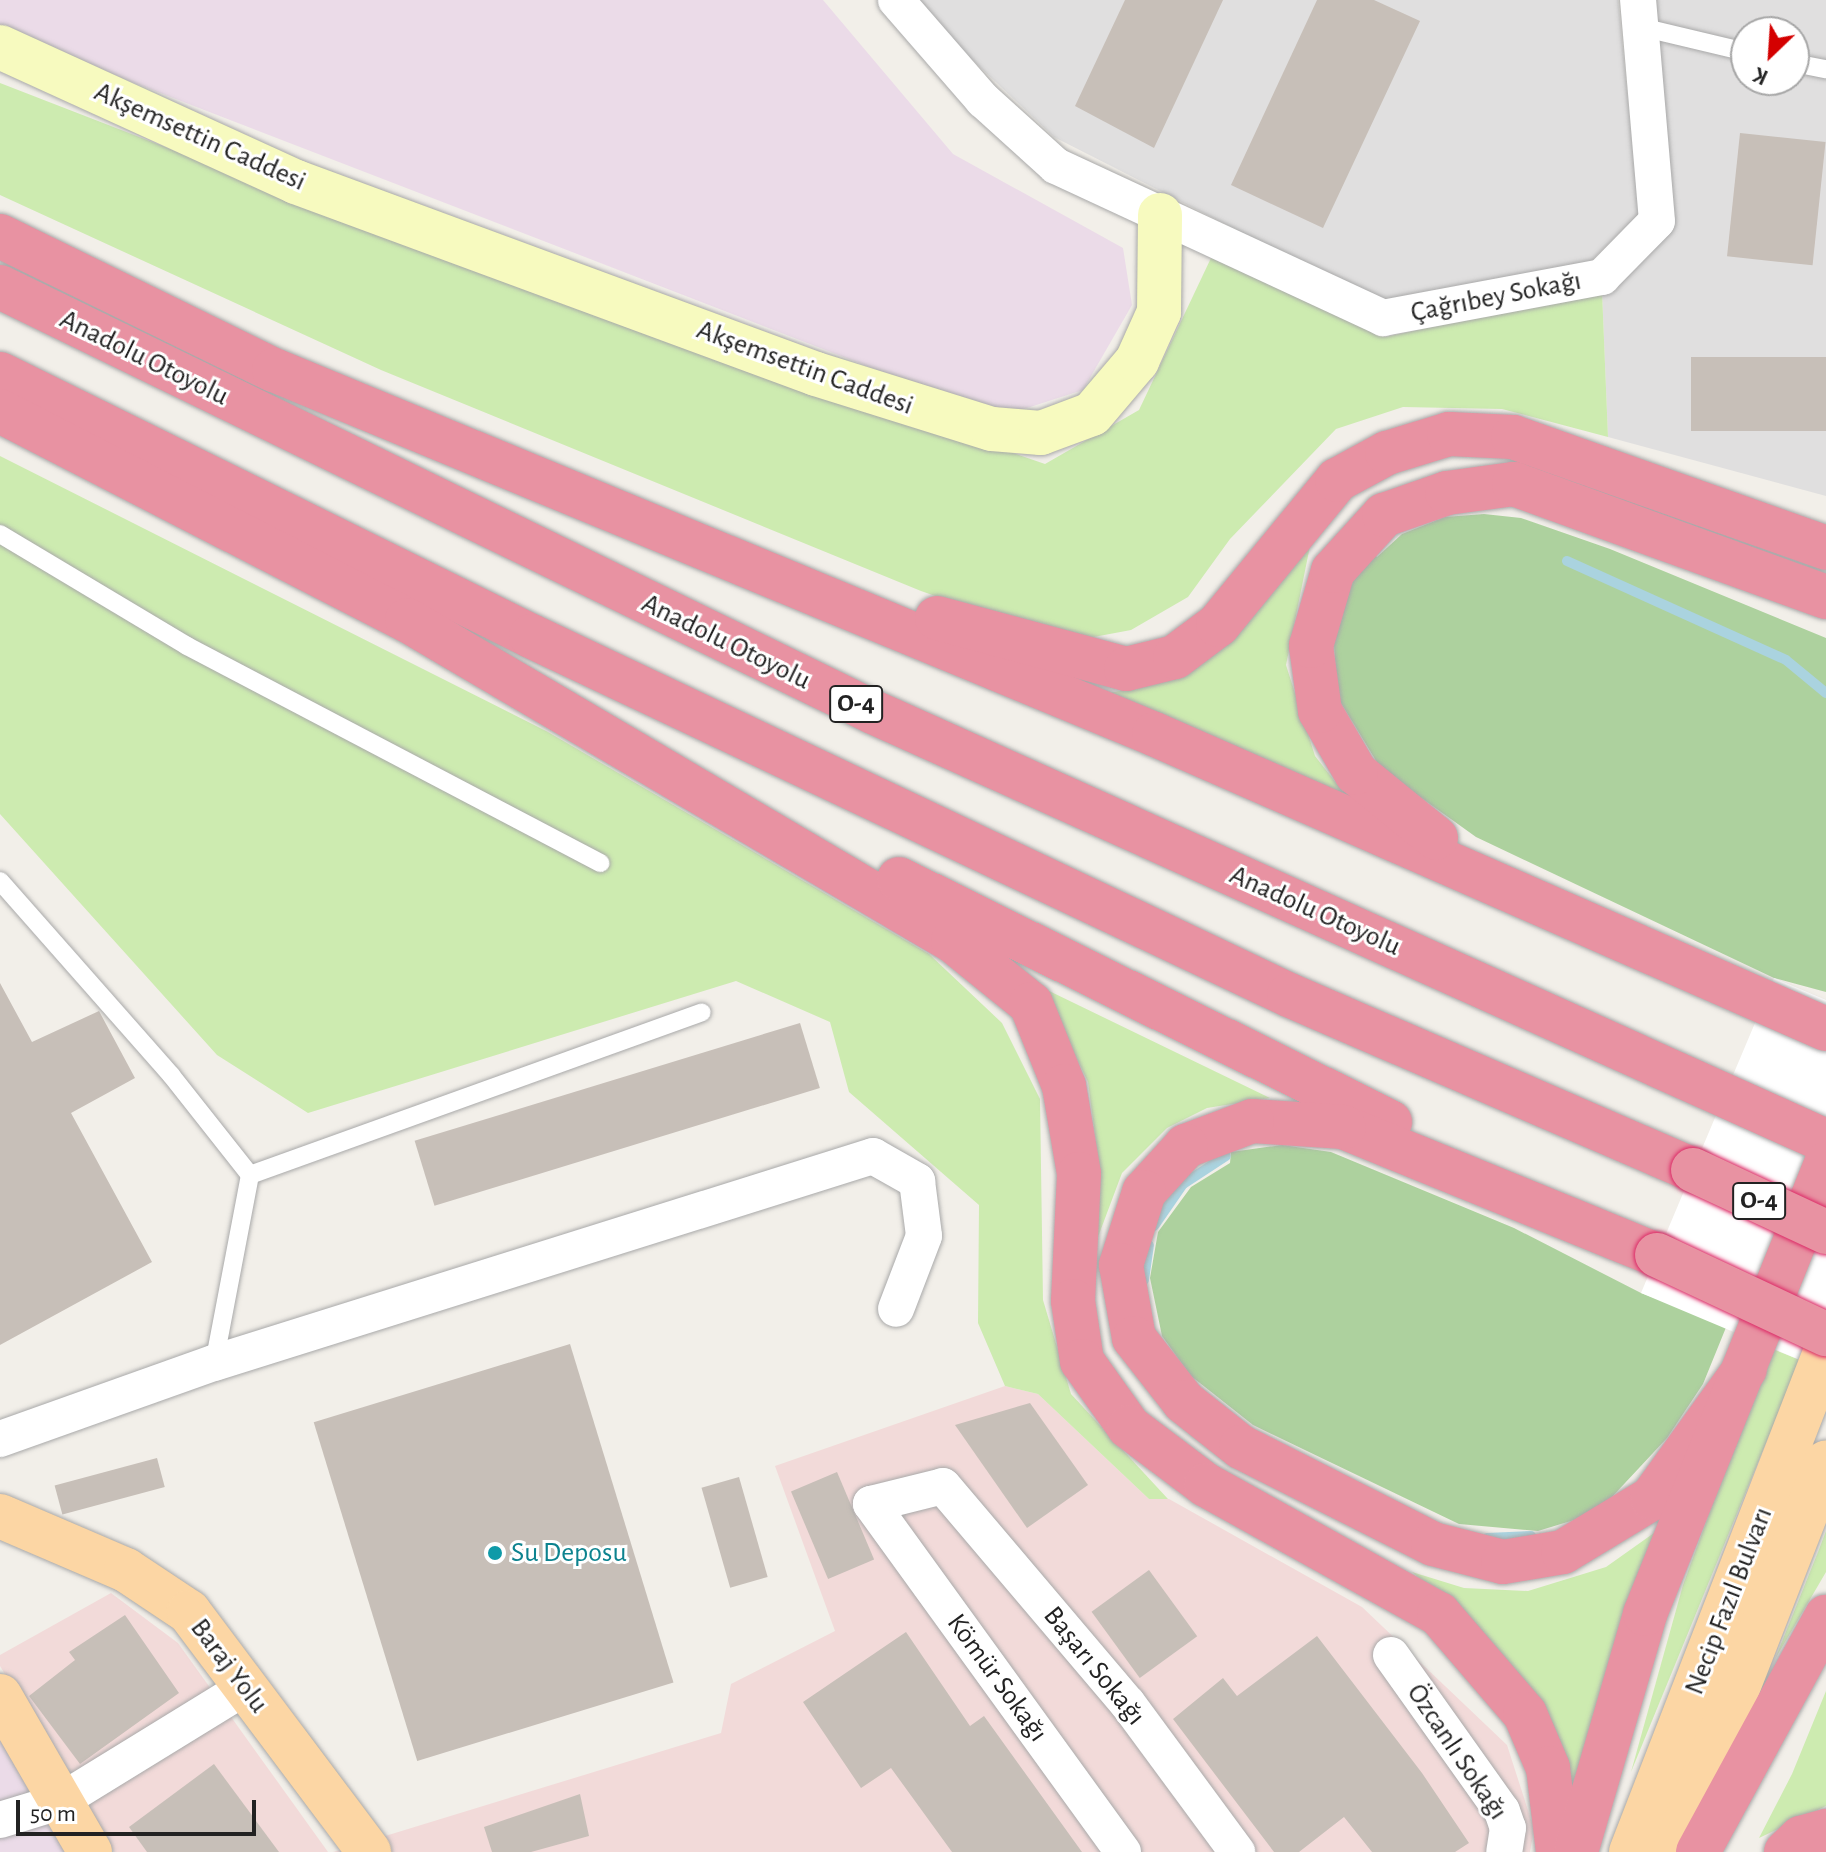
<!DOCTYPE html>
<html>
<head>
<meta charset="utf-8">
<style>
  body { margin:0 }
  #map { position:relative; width:1826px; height:1852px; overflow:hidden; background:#f2efe9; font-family:"Alegreya Sans",sans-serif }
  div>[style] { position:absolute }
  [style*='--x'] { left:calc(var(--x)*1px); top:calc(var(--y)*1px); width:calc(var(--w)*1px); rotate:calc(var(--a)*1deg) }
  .residential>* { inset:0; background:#e0dfdf }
  .commercial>* { inset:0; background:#f2dad9 }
  .industrial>* { inset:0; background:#ebdbe8 }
  .grass>* { inset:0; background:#cdebb0 }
  .forest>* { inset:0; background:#add19e }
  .pier>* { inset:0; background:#fff }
  .stream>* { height:10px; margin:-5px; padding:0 5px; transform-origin:5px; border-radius:5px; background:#aad3df }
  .building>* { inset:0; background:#c7bfb8; transform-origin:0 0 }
  .roads { filter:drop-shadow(0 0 2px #a9a9a9) drop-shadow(0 0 2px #a9a9a9) }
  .service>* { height:18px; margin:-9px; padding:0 9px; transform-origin:9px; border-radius:9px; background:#fff }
  .minor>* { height:36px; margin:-18px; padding:0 18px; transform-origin:18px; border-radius:18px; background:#fff }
  .secondary>* { height:44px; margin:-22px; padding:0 22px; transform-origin:22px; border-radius:22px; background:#f7fabf }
  .primary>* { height:44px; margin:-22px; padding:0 22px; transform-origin:22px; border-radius:22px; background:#fcd6a4 }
  .motorway>* { height:44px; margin:-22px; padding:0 22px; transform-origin:22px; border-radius:22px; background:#e892a2 }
  .bridges { filter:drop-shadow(0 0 2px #dc2a67) drop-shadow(0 0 2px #dc2a67) }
  .motorway-bridge>* { height:44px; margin:-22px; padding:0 22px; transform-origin:22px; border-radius:22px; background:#e892a2 }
  .dots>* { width:22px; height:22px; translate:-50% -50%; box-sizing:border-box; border:4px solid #fff; border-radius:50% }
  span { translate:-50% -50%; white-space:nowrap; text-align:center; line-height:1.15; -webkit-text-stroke:6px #fff; paint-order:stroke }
  .shield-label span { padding:2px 6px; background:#fff; border:2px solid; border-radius:6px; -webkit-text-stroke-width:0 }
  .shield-label { font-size:26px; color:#222; font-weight:700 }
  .street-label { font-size:28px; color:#222 }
  .culture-label { font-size:28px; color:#0d838f }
  .left { translate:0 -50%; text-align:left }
  .north { position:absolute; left:1730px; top:16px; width:80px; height:80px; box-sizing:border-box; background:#fff; border:2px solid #a7a7a7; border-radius:50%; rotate:205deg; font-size:22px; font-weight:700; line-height:32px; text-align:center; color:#222 }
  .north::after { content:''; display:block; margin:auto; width:28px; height:36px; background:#d40000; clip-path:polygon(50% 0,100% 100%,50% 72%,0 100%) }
  .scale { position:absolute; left:16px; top:1800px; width:240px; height:36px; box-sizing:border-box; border:4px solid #222; border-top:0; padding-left:10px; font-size:24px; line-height:28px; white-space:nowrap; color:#222; -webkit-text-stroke:6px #fff; paint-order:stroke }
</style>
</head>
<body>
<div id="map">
  <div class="residential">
    <div style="clip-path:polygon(919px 0,1618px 0,1639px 214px,1590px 262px,1434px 295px,1377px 301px,1054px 137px,944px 33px)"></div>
    <div style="clip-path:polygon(evenodd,1652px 0,1826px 0,1826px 496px,1608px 437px,1602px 291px,1671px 228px,1652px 0,1746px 32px,1794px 32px,1794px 80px,1746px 80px,1746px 32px)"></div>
  </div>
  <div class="commercial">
    <div style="clip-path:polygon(1005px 1386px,1038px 1394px,1149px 1499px,1169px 1499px,1362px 1607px,1507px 1745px,1534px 1829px,1530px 1852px,333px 1852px,721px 1733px,731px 1684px,835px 1631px,775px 1466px)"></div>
    <div style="clip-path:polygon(111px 1593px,178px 1643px,328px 1852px,114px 1852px,0 1666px,0 1655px)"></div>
  </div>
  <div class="industrial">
    <div style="clip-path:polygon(0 0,823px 0,953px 154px,1123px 248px,1132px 305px,1083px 390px,999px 417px,0 31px)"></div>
    <div style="clip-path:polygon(0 1734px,71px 1852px,0 1852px)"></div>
  </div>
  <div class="grass">
    <div style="clip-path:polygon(0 83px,469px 265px,1045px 464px,1139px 410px,1211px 258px,1385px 337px,1602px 291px,1608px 437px,1502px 409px,1403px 407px,1336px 429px,1230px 539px,1188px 597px,1131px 630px,1067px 642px,921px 591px,381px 370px,0 195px)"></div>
    <div style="clip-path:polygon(0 456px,548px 732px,929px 954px,1002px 1023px,1040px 1099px,1043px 1300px,1071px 1394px,1168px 1499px,1149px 1499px,1038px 1394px,1005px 1386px,978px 1323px,979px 1205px,849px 1092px,830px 1022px,736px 981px,308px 1113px,217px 1055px,0 814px)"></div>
    <div style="clip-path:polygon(1310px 546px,1286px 665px,1315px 756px,1347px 797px,1105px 694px,1148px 685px,1227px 640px)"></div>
    <div style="clip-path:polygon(1043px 988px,1270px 1098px,1207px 1108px,1167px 1128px,1122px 1173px,1092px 1253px,1098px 1158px,1088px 1082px)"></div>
    <div style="clip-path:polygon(1770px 1348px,1800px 1360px,1631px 1772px,1683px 1585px)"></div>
    <div style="clip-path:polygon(1661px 1528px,1580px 1802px,1552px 1733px,1488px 1638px,1412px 1572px,1464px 1588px,1528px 1591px,1606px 1567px)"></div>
    <div style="clip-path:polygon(1826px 1531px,1826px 1572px,1775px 1659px,1818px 1552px)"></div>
    <div style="clip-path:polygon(1826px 1691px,1826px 1806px,1759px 1838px,1792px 1774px)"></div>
  </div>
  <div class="forest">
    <div style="clip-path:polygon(1484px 514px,1521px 518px,1610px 549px,1826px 638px,1826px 992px,1774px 978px,1476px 837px,1381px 769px,1338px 698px,1333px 632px,1349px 581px,1371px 552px,1377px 557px,1402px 534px,1445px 517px)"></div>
    <div style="clip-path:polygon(1282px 1145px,1331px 1152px,1514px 1228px,1641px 1293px,1727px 1325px,1703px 1384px,1667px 1438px,1597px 1513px,1538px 1531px,1459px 1524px,1253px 1425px,1191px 1376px,1162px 1336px,1150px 1278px,1158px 1232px,1191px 1187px,1230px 1163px,1231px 1152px)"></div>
  </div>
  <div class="pier">
    <div style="clip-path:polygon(1774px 978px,1826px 1000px,1826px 1371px,1641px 1293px)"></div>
  </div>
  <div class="stream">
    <div style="--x:1567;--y:561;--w:240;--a:24.3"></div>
    <div style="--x:1786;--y:660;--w:52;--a:39.5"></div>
    <div style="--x:1154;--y:1226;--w:51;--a:-55.4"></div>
    <div style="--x:1183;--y:1184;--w:51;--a:-33.1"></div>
    <div style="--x:1144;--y:1280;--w:35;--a:-82"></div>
    <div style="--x:1487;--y:1538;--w:44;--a:-2.6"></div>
  </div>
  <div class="building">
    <div style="clip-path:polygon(1125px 0,1223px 0,1154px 148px,1075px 106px)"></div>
    <div style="clip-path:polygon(1317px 0,1374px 0,1420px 21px,1323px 228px,1231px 185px)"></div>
    <div style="left:1740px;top:133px;width:86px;height:124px;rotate:6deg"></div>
    <div style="left:1826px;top:357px;width:74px;height:135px;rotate:90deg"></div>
    <div style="clip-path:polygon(0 983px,32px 1042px,99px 1011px,135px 1078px,71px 1113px,152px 1262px,0 1345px)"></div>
    <div style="left:800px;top:1023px;width:68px;height:403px;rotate:73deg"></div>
    <div style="left:570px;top:1344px;width:354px;height:268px;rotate:73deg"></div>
    <div style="clip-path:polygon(1030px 1403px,1088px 1485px,1027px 1528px,955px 1425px)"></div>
    <div style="left:157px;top:1458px;width:30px;height:106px;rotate:75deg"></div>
    <div style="left:837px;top:1472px;width:95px;height:50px;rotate:67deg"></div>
    <div style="left:739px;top:1477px;width:104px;height:39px;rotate:74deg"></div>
    <div style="left:1149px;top:1570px;width:82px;height:71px;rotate:54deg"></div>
    <div style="clip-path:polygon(125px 1615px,179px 1693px,80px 1764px,29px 1696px,75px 1660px,69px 1652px)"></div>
    <div style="clip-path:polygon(906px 1632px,970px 1726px,984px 1716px,1082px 1852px,952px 1852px,891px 1768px,861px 1788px,803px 1702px)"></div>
    <div style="clip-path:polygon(1317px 1636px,1422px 1773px,1469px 1843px,1455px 1852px,1372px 1852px,1344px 1817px,1299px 1852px,1274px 1852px,1173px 1719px,1223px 1678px,1237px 1696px)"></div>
    <div style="clip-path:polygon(214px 1764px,279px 1852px,147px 1852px,129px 1827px)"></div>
    <div style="clip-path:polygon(580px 1794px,589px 1836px,531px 1852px,492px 1852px,484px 1827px)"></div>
  </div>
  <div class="roads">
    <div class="service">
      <div style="--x:1641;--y:27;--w:108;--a:13.4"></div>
      <div style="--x:1794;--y:63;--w:33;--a:11"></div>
      <div style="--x:0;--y:534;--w:218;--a:30.9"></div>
      <div style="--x:187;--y:646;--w:467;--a:27.7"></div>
      <div style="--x:0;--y:881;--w:259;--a:48.6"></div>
      <div style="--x:171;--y:1075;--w:127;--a:51.7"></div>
      <div style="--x:250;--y:1175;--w:191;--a:100.8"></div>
      <div style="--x:250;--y:1175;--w:480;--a:-19.8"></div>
    </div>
    <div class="minor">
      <div style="--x:896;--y:0;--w:133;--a:49"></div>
      <div style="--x:983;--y:100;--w:98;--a:42.1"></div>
      <div style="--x:1056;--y:166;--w:361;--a:24.9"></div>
      <div style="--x:1383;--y:318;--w:223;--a:-10.6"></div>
      <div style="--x:1602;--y:277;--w:78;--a:-45.5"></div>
      <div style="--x:1657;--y:221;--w:222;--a:-94.9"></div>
      <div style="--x:0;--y:1439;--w:227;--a:-19.6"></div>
      <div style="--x:214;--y:1363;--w:691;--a:-17.44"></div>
      <div style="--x:873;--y:1156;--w:51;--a:29.6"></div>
      <div style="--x:917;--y:1181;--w:55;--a:82.7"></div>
      <div style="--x:924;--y:1236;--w:78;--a:111"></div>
      <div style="--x:1391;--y:1655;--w:191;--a:54.6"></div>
      <div style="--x:1502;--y:1811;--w:18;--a:71"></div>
      <div style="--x:1508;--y:1828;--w:24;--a:99"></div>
      <div style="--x:0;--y:1820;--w:62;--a:-17"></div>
      <div style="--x:59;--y:1802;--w:220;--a:-31.6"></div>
      <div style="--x:1123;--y:1852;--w:430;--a:-125.9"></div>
      <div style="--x:871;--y:1504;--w:74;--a:-14"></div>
      <div style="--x:943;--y:1486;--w:286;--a:49.7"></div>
      <div style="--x:1128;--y:1704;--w:184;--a:53.6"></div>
    </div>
    <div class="secondary">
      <div style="--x:0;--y:47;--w:325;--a:24.5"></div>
      <div style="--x:296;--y:182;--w:554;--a:20.27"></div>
      <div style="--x:816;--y:374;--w:184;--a:17.4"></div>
      <div style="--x:992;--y:429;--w:49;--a:4.7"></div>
      <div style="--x:1041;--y:433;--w:54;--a:-20.4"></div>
      <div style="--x:1092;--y:414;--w:70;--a:-49.7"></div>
      <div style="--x:1137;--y:361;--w:54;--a:-65.8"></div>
      <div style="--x:1159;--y:312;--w:97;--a:-89.4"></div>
    </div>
    <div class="primary">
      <div style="--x:0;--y:1516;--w:137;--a:23.2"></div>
      <div style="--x:126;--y:1570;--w:76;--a:33.7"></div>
      <div style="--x:189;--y:1612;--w:300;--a:53.1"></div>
      <div style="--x:0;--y:1696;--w:180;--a:60"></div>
      <div style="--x:1631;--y:1852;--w:539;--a:-68.77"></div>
      <div style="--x:1674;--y:1852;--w:418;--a:-68.7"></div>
    </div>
    <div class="motorway">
      <div style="--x:0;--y:236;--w:305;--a:26.1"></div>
      <div style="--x:274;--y:370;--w:952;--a:22.47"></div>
      <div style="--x:1154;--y:734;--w:734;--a:23.7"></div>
      <div style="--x:0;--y:287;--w:971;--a:25.96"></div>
      <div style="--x:873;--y:712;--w:1045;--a:24.24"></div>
      <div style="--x:0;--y:374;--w:592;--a:26.26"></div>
      <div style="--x:531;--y:636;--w:839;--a:25.34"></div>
      <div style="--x:1289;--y:995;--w:440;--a:23.4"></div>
      <div style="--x:0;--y:411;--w:458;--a:27.2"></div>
      <div style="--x:407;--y:620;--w:633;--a:30.45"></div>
      <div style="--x:953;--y:941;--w:100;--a:38.9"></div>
      <div style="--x:1031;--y:1004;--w:88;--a:68.1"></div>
      <div style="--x:1064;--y:1086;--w:89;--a:80.3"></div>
      <div style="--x:1079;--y:1174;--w:127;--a:92.7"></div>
      <div style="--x:1073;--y:1301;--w:61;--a:81.5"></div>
      <div style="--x:1082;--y:1361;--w:81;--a:54.5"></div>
      <div style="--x:1129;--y:1427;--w:96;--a:37"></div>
      <div style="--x:1206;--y:1485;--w:266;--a:29"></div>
      <div style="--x:1439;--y:1614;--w:132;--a:49.3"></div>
      <div style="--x:1525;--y:1714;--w:59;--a:66.9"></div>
      <div style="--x:1548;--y:1768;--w:85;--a:83.2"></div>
      <div style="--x:937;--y:618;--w:196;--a:15.1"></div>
      <div style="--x:1126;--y:669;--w:50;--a:-13.8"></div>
      <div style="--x:1175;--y:657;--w:54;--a:-36.7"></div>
      <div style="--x:1218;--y:625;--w:188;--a:-50.6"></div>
      <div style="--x:1337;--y:480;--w:57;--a:-28.4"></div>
      <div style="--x:1387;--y:453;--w:65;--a:-17"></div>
      <div style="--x:1449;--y:434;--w:64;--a:2.7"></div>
      <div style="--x:1513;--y:437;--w:332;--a:19.5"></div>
      <div style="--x:1436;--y:838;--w:103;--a:-140.9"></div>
      <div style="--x:1356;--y:773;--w:72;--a:-120.1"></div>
      <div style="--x:1320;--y:711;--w:66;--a:-97.9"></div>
      <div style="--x:1311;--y:646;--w:78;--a:-73.7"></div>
      <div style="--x:1333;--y:571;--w:76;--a:-47.7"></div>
      <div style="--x:1384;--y:515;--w:67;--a:-19.2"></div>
      <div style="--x:1447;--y:493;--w:68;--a:-7.7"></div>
      <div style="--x:1514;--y:484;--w:332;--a:19.9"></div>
      <div style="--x:899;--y:879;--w:548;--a:26.33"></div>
      <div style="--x:1657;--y:1255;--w:338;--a:-157.8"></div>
      <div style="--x:1344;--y:1127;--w:92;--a:-176.3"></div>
      <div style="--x:1252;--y:1121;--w:71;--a:159.3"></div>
      <div style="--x:1186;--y:1146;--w:62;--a:132.4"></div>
      <div style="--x:1144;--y:1192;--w:77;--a:107.5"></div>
      <div style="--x:1121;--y:1265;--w:74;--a:79.9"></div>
      <div style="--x:1134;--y:1338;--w:81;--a:52"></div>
      <div style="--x:1184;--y:1402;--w:73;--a:38.3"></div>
      <div style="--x:1241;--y:1447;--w:215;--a:26.8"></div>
      <div style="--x:1433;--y:1544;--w:72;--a:14.4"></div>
      <div style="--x:1503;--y:1562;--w:61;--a:-9.5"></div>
      <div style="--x:1563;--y:1552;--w:104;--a:-31.2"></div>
      <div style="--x:1652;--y:1498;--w:159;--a:-54.2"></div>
      <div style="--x:1576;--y:1852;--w:248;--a:-73.8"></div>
      <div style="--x:1645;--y:1614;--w:485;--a:-68.1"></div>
      <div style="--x:1698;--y:1852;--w:268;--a:-61.4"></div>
      <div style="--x:1786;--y:1852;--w:21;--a:-43"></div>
      <div style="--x:1801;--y:1838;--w:26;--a:-16"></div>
    </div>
  </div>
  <div class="bridges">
    <div class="motorway-bridge">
      <div style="--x:1693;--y:1170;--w:147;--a:25"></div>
      <div style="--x:1657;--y:1255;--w:187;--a:25.1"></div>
    </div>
  </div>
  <div class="dots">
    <div style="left:495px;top:1553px;background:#0f9aa8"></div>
  </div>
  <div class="shield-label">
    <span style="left:856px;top:704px">O-4</span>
    <span style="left:1759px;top:1201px">O-4</span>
  </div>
  <div class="street-label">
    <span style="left:200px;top:137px;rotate:24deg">Akşemsettin Caddesi</span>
    <span style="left:1496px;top:297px;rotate:-11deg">Çağrıbey Sokağı</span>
    <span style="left:144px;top:358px;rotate:26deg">Anadolu Otoyolu</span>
    <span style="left:805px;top:368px;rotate:20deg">Akşemsettin Caddesi</span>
    <span style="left:726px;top:642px;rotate:26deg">Anadolu Otoyolu</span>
    <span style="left:1315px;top:911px;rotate:24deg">Anadolu Otoyolu</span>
    <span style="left:1729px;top:1601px;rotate:-69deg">Necip Fazıl Bulvarı</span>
    <span style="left:229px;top:1666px;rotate:53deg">Baraj Yolu</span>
    <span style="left:1094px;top:1666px;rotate:51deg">Başarı Sokağı</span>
    <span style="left:997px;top:1678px;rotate:54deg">Kömür Sokağı</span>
    <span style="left:1457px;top:1752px;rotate:56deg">Özcanlı Sokağı</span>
  </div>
  <div class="culture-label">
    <span class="left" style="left:511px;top:1553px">Su Deposu</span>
  </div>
  <div class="north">K</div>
  <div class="scale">50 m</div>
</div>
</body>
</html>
